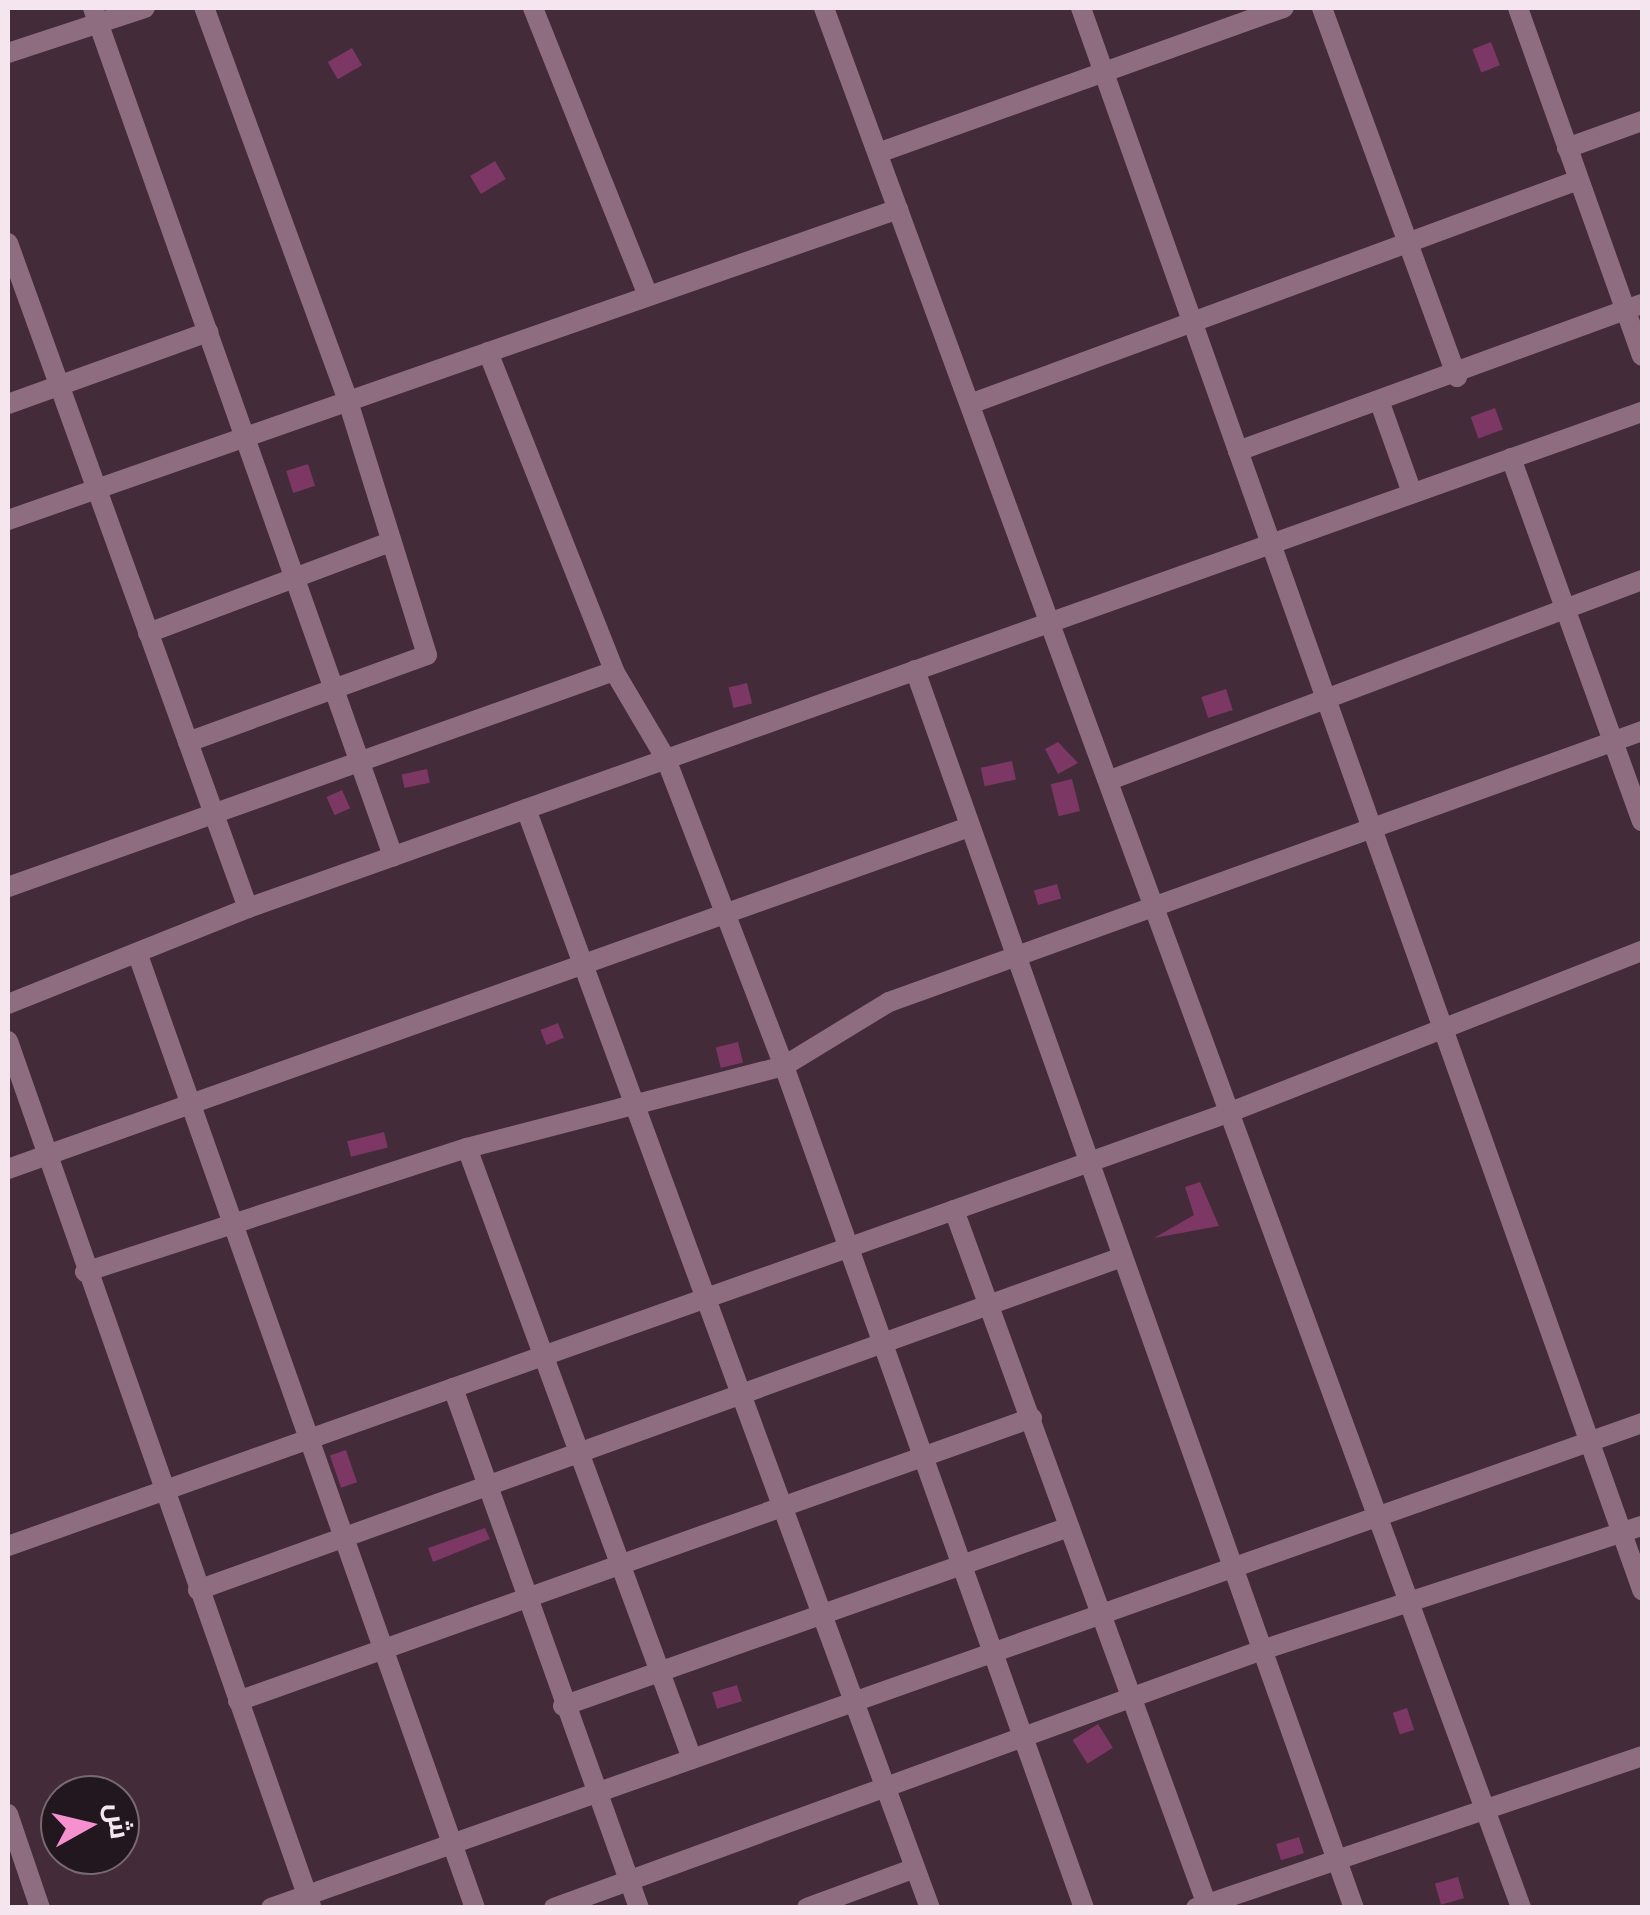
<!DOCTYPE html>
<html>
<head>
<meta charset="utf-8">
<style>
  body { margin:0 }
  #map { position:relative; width:1650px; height:1915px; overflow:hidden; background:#432b39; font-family:"Nunito Sans",Cairo,sans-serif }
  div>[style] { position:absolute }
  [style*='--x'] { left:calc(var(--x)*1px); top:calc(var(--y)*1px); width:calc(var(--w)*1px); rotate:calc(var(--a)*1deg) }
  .building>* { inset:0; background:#7c3764; transform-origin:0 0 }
  .street>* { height:20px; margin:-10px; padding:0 10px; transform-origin:10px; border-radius:10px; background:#8e6d80 }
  span { translate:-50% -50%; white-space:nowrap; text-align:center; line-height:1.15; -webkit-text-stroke:8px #22171e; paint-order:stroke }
  .frame { position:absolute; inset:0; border:10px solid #f5e5ee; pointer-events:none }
  .north { position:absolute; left:40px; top:1775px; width:100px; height:100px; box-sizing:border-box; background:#22171e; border:2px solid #766971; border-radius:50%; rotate:82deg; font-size:28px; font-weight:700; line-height:40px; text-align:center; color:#f5e5ee }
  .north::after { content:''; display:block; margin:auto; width:35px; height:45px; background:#f690cf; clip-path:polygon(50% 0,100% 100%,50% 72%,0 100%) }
</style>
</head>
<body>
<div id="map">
  <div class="building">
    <div style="left:1491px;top:42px;width:25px;height:20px;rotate:69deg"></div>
    <div style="left:352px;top:48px;width:20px;height:28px;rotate:60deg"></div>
    <div style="left:495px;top:161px;width:21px;height:29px;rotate:59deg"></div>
    <div style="left:1495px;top:408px;width:23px;height:26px;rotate:70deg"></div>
    <div style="left:308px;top:464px;width:23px;height:23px;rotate:72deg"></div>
    <div style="left:747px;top:683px;width:21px;height:19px;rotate:76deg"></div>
    <div style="left:1226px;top:689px;width:22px;height:26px;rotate:72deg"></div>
    <div style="clip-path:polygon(1058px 742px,1078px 763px,1058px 774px,1045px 749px)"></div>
    <div style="left:1012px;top:761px;width:19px;height:32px;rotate:78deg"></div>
    <div style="left:427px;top:769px;width:14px;height:26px;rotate:78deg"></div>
    <div style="left:1072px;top:779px;width:33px;height:22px;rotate:76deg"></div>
    <div style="left:342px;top:790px;width:20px;height:17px;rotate:66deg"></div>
    <div style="left:1057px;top:884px;width:15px;height:24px;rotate:74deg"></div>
    <div style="left:558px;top:1023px;width:16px;height:19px;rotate:68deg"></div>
    <div style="left:738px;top:1042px;width:21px;height:23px;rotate:76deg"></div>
    <div style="left:384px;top:1132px;width:16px;height:38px;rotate:76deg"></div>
    <div style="clip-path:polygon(1200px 1182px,1219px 1226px,1154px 1238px,1194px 1215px,1185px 1187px)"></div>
    <div style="left:346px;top:1450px;width:34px;height:17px;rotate:71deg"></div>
    <div style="clip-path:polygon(485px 1528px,490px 1539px,433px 1562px,428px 1548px)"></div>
    <div style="left:737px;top:1685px;width:17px;height:26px;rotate:73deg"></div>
    <div style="left:1407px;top:1708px;width:23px;height:15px;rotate:72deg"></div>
    <div style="left:1098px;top:1724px;width:28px;height:30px;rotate:58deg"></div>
    <div style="left:1299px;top:1837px;width:17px;height:24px;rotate:73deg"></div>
    <div style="left:1458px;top:1877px;width:22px;height:24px;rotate:74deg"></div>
  </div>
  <div class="street">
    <div style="--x:93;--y:8;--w:900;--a:70.52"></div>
    <div style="--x:533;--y:8;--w:309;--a:68.2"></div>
    <div style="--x:824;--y:8;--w:2024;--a:69.85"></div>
    <div style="--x:1081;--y:8;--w:1679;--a:70.47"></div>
    <div style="--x:1322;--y:8;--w:393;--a:69.9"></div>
    <div style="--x:1518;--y:8;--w:369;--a:70.4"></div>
    <div style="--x:8;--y:53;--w:144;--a:-18.2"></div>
    <div style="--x:1567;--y:148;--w:80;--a:-19.8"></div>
    <div style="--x:878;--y:153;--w:431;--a:-19.7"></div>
    <div style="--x:8;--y:243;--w:707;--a:70.16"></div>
    <div style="--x:488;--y:352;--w:343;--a:68.4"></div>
    <div style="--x:614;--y:671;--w:102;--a:59.4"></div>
    <div style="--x:666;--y:759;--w:329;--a:69"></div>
    <div style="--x:784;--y:1066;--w:894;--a:70.39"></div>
    <div style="--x:1380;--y:403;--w:96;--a:70.4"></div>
    <div style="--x:8;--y:404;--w:213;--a:-19.8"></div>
    <div style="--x:970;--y:404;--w:648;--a:-20.22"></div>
    <div style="--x:1238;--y:451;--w:430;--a:-20"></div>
    <div style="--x:1511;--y:458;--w:386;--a:70.2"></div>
    <div style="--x:8;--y:520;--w:943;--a:-19.26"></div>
    <div style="--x:148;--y:633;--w:259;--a:-20.6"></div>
    <div style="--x:915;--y:670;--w:1314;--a:70.48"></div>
    <div style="--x:188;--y:742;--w:254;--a:-20"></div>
    <div style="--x:427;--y:655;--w:272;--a:-107.3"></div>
    <div style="--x:346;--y:395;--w:412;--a:-110.1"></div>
    <div style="--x:1110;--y:780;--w:568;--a:-20.6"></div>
    <div style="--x:526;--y:809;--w:1171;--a:69.82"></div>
    <div style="--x:8;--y:887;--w:643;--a:-19.62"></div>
    <div style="--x:138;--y:955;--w:1011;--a:70.53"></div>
    <div style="--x:8;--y:1004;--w:258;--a:-21.8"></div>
    <div style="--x:248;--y:908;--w:1480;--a:-19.59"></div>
    <div style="--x:8;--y:1041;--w:917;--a:70.7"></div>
    <div style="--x:467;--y:1148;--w:651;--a:69.78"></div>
    <div style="--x:8;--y:1169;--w:1020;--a:-19.59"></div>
    <div style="--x:954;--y:1210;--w:743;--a:70"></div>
    <div style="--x:85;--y:1272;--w:402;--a:-18"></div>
    <div style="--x:467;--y:1148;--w:327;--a:-14.5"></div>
    <div style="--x:784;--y:1066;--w:123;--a:-31.4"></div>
    <div style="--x:889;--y:1002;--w:800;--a:-19.79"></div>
    <div style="--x:453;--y:1388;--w:552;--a:70.32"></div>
    <div style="--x:8;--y:1546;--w:1300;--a:-19.55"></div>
    <div style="--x:1233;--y:1111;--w:439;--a:-21.4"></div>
    <div style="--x:198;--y:1590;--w:982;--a:-19.82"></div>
    <div style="--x:238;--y:1701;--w:843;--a:-19.62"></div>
    <div style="--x:563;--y:1706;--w:537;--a:-19.48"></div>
    <div style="--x:8;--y:1814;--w:99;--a:71.2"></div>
    <div style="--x:271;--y:1908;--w:1454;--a:-19.48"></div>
    <div style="--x:554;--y:1908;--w:754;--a:-20.02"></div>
    <div style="--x:1262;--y:1650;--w:400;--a:-18.1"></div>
    <div style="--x:807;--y:1908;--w:115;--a:-20.3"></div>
    <div style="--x:1196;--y:1908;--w:471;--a:-18.8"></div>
  </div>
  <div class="frame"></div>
  <div class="north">ش</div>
</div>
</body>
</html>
